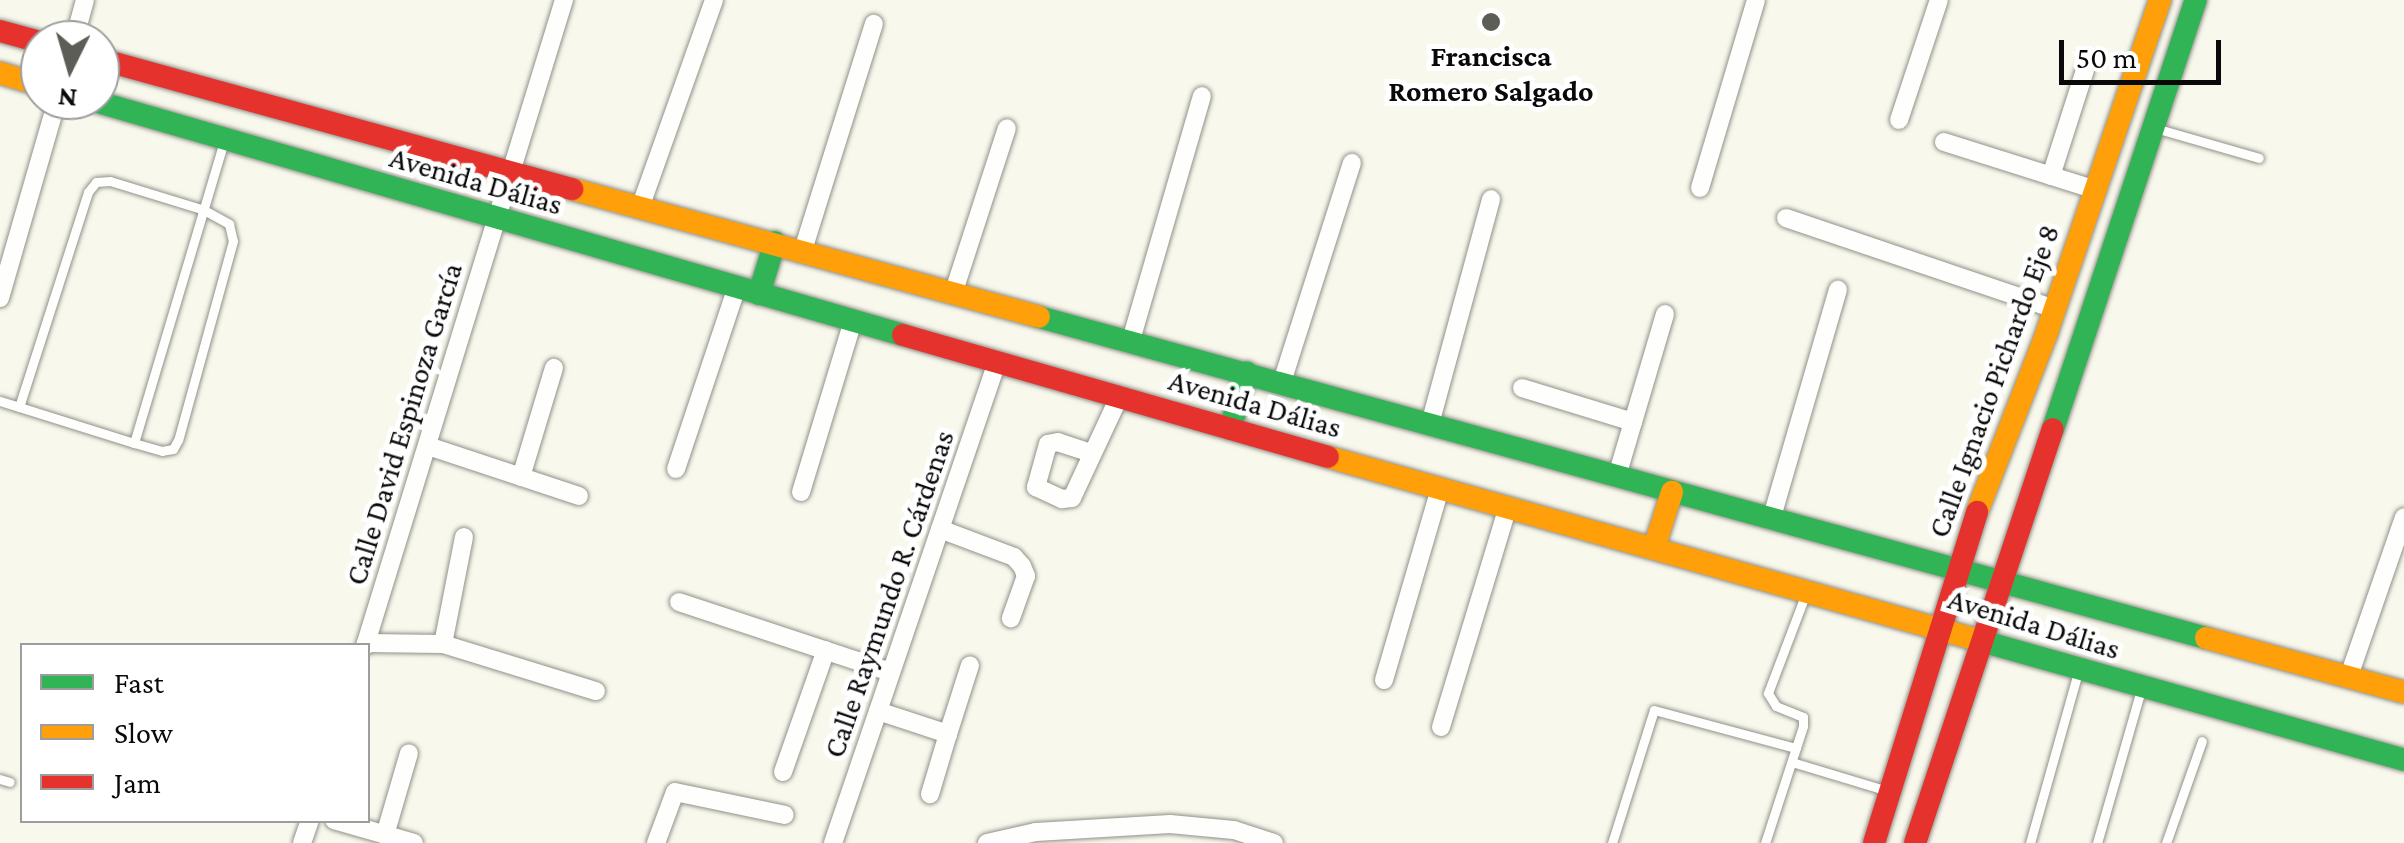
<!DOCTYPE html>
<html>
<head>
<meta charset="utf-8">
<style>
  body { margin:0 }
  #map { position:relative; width:2404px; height:843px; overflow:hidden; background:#f8f8ec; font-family:"Crimson Pro",serif }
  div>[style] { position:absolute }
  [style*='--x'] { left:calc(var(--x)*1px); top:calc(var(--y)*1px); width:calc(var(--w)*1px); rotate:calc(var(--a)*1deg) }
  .roads { filter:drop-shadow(0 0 2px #91918b) drop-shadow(0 0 2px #91918b) }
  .lane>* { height:9px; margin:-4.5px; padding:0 4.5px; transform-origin:4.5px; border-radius:4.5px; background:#fefefc }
  .street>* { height:18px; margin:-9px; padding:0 9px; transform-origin:9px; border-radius:9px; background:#fefefc }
  .fast>* { height:22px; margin:-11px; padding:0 11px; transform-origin:11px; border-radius:11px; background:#30b455 }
  .slow>* { height:22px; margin:-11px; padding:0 11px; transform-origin:11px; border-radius:11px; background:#ff9f0a }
  .jam>* { height:22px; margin:-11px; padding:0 11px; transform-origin:11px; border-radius:11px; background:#e5322d }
  .dots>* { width:28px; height:28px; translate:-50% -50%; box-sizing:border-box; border:5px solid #fff; border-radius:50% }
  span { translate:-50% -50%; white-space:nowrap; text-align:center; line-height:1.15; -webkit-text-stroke:10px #fff; paint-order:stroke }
  .poi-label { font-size:30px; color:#090909; font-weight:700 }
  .street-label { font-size:30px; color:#090909 }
  .legend { position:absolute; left:20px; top:643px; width:350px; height:180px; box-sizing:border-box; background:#fff; border:2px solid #9d9d9d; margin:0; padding:12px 18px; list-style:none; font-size:30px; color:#090909 }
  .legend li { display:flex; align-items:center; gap:20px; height:50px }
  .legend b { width:50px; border:2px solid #9d9d9d }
  .north { position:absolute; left:20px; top:20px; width:100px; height:100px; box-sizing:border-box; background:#fff; border:2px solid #9d9d9d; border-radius:50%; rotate:185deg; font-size:28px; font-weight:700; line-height:40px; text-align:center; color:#090909 }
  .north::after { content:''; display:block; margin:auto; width:35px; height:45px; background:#5d5d58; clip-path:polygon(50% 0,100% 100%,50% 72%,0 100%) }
  .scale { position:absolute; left:2059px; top:40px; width:162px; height:45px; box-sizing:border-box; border:5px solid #090909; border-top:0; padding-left:12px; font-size:30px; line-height:35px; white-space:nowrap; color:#090909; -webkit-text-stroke:8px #fff; paint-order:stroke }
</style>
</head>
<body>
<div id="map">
  <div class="roads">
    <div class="lane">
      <div style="--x:2155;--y:128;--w:108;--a:16.1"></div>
      <div style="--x:0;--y:401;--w:140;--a:17.4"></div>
      <div style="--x:134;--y:443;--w:314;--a:-73.4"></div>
      <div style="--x:19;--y:407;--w:226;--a:-72.2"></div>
      <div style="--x:88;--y:192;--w:13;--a:-51"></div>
      <div style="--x:96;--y:182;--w:14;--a:-4"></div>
      <div style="--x:110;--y:181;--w:98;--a:17.1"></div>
      <div style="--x:204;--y:210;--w:29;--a:29"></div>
      <div style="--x:229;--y:224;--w:17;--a:77"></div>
      <div style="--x:233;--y:241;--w:206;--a:105.4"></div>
      <div style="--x:178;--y:440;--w:10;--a:119"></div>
      <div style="--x:173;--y:449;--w:11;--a:170"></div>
      <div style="--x:162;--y:451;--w:29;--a:-164"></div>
      <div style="--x:1792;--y:762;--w:100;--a:16.8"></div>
      <div style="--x:0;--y:779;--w:10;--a:17"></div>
      <div style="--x:1612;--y:843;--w:139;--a:-72.5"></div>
      <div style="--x:1654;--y:710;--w:147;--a:15"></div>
      <div style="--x:1765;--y:843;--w:123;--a:-72"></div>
      <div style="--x:1803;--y:726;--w:9;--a:-90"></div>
      <div style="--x:1803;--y:717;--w:29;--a:-158"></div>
      <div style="--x:1776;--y:706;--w:15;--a:-122"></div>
      <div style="--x:1768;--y:693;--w:107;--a:-69.2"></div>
      <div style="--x:2030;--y:843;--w:178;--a:-74.3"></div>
      <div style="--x:2097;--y:843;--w:159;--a:-74"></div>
      <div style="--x:2166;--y:843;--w:108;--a:-70.6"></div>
    </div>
    <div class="street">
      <div style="--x:74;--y:40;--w:41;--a:-74.6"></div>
      <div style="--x:1899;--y:120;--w:126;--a:-71.6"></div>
      <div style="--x:1944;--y:142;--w:159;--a:17.5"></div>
      <div style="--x:2051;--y:176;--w:111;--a:-72.2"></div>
      <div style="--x:1700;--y:188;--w:196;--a:-73.4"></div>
      <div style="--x:641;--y:205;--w:218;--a:-70.4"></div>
      <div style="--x:1786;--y:218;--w:284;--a:18.7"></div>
      <div style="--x:803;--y:250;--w:237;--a:-72.6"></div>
      <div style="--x:954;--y:291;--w:171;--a:-72"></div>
      <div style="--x:0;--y:298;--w:206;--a:-73.9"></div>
      <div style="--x:1131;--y:340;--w:254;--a:-73.8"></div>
      <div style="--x:1282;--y:382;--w:230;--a:-72.3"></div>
      <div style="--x:1522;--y:388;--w:116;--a:17"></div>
      <div style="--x:1430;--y:424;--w:233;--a:-74.8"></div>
      <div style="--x:428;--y:446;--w:159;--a:18.3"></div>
      <div style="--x:1091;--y:453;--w:35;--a:-162"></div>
      <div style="--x:1058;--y:442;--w:10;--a:169"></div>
      <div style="--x:1048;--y:444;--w:45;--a:105.6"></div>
      <div style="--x:1036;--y:487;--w:29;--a:25"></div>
      <div style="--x:1062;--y:499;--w:10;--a:-6"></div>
      <div style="--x:1072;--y:498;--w:111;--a:-65"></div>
      <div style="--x:676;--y:469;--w:192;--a:-71.5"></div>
      <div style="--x:1617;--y:476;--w:169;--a:-73.5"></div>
      <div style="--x:521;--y:477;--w:114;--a:-73.2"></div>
      <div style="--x:801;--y:492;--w:179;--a:-73.1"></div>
      <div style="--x:1771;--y:520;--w:240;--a:-73.8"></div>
      <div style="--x:940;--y:529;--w:79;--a:20.7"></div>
      <div style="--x:1014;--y:557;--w:12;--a:48"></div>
      <div style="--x:1022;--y:566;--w:11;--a:68"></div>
      <div style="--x:1026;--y:576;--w:45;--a:109.7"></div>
      <div style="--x:679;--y:602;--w:223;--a:18.3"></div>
      <div style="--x:366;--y:643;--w:77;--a:0.7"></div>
      <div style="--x:443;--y:644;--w:160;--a:17.1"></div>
      <div style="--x:443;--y:644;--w:109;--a:-78.9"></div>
      <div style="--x:365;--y:646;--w:676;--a:-72.88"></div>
      <div style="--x:2349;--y:676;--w:168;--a:-70.9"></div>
      <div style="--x:1384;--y:680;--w:200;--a:-73.7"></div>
      <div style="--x:878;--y:711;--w:74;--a:18.2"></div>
      <div style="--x:948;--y:734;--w:63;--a:106.7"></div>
      <div style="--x:1441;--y:727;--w:230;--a:-73.1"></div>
      <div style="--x:948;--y:734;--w:72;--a:-72.3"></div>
      <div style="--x:783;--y:772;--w:129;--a:-70.6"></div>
      <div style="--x:334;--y:820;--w:83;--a:16"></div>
      <div style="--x:385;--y:835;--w:85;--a:-73.7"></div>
      <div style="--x:302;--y:843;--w:24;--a:-71"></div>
      <div style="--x:656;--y:843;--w:54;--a:-69.6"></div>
      <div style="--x:675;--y:792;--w:112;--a:11.8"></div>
      <div style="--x:833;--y:843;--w:508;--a:-71.17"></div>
      <div style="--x:987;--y:843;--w:50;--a:-12.7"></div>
      <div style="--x:1036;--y:832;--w:134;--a:-3.4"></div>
      <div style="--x:1170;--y:824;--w:64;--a:5.4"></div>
      <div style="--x:1234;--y:830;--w:42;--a:18"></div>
    </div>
    <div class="fast">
      <div style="--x:91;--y:100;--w:845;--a:16.14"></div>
      <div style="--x:759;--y:294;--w:54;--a:-72.9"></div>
      <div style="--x:1039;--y:317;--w:1210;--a:15.38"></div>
      <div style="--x:1230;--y:429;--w:59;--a:-73.4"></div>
      <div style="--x:2053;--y:429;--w:452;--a:-71.6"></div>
      <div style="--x:1974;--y:639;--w:447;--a:15.7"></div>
    </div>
    <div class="slow">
      <div style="--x:0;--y:73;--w:42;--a:16.7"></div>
      <div style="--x:572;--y:189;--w:484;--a:15.3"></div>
      <div style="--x:1328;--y:457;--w:671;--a:15.73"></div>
      <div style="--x:1977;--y:512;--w:193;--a:-68.7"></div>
      <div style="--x:2047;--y:332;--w:351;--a:-71.2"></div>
      <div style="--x:1654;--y:548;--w:59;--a:-72.2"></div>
      <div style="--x:2206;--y:638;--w:205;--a:15.3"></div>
    </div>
    <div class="jam">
      <div style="--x:0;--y:31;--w:41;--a:15.4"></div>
      <div style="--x:100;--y:59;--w:490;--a:15.4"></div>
      <div style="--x:903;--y:335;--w:442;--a:16"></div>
      <div style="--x:1874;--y:843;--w:347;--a:-72.7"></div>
      <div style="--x:1915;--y:843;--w:436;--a:-71.6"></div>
    </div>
  </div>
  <div class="dots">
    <div style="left:1491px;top:22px;background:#5d5d58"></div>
  </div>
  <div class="poi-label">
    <span style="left:1491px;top:73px">Francisca<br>Romero Salgado</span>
  </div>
  <div class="street-label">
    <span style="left:476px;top:181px;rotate:16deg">Avenida Dálias</span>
    <span style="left:1994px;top:381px;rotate:-70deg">Calle Ignacio Pichardo Eje 8</span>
    <span style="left:1255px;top:404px;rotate:16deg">Avenida Dálias</span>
    <span style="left:404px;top:424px;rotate:-73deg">Calle David Espinoza García</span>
    <span style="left:889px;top:594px;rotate:-71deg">Calle Raymundo R. Cárdenas</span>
    <span style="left:2034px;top:624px;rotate:17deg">Avenida Dálias</span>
  </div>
  <ul class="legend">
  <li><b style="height:12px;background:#30b455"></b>Fast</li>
  <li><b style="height:12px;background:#ff9f0a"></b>Slow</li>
  <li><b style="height:12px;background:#e5322d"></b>Jam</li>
  </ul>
  <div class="north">N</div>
  <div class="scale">50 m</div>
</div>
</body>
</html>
